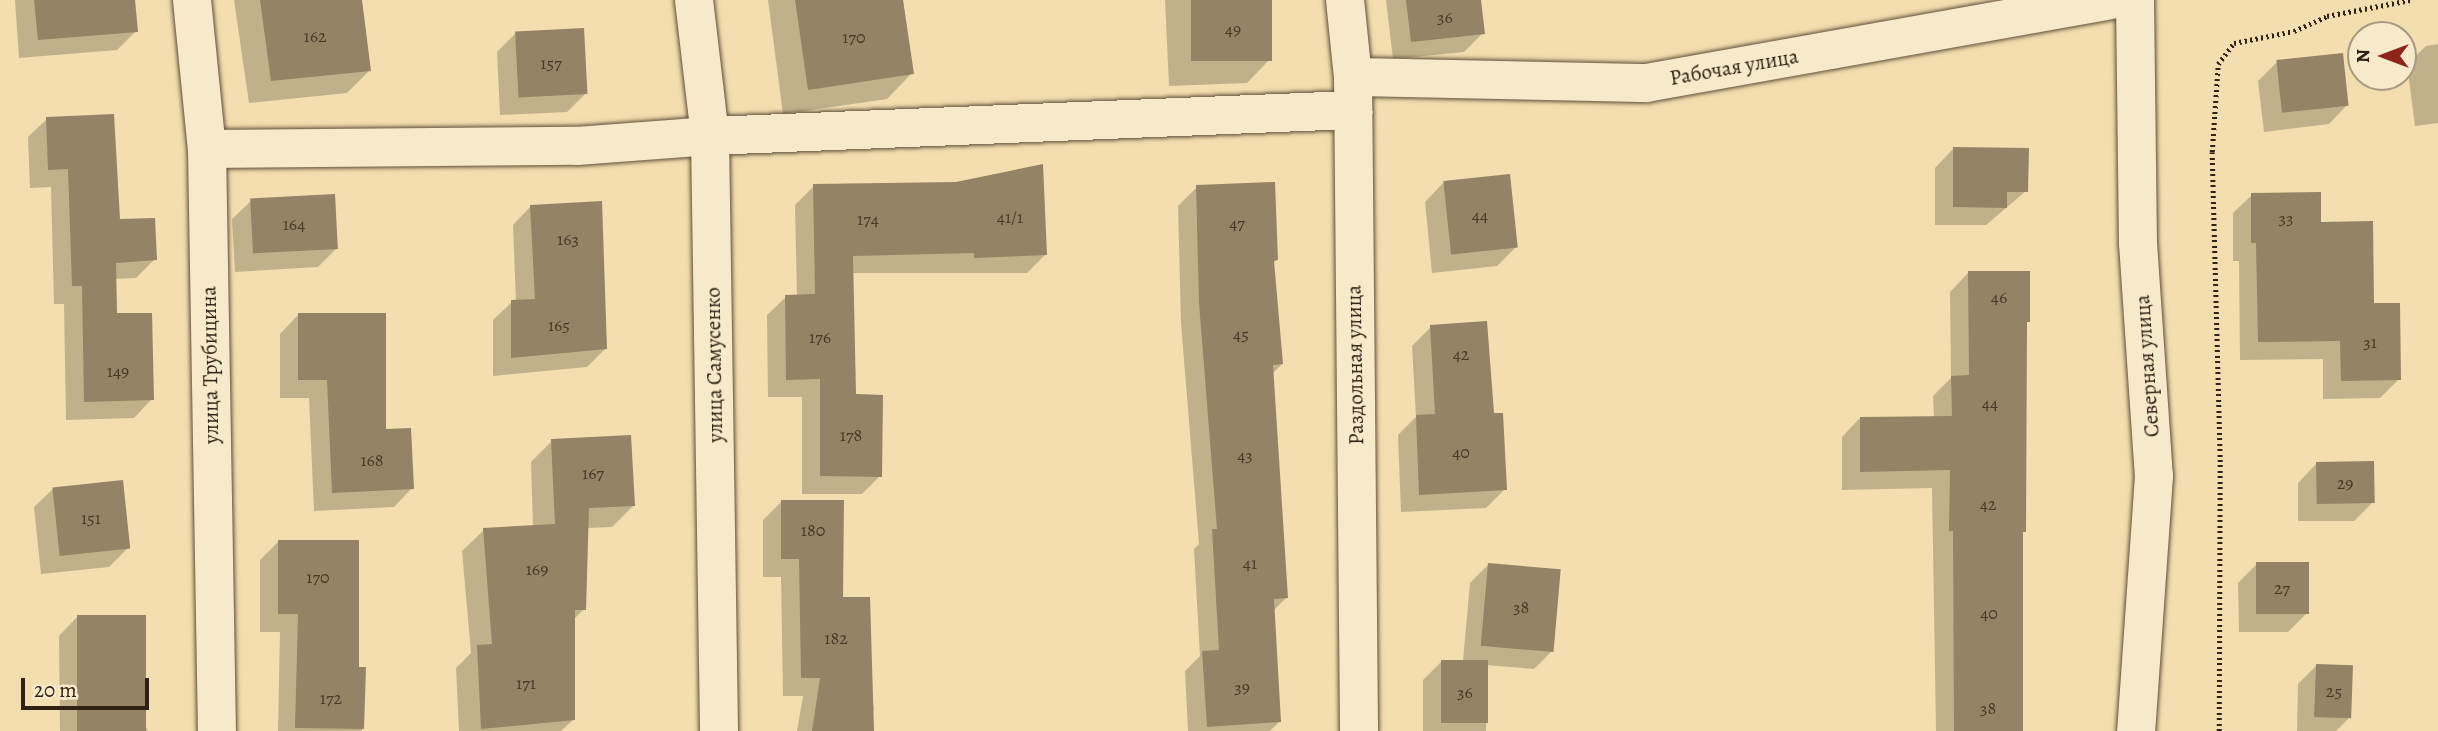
<!DOCTYPE html>
<html>
<head>
<meta charset="utf-8">
<style>
  body { margin:0 }
  #map { position:relative; width:2438px; height:731px; overflow:hidden; background:#f2deae; font-family:Alegreya,serif }
  div>[style] { position:absolute }
  [style*='--x'] { left:calc(var(--x)*1px); top:calc(var(--y)*1px); width:calc(var(--w)*1px); rotate:calc(var(--a)*1deg) }
  .shadow>* { inset:0; background:#0003 }
  .building>* { inset:0; background:#948364; transform-origin:0 0 }
  .path>* { height:4.5px; margin-top:-2.25px; transform-origin:0; background:repeating-linear-gradient(90deg,#2f2113 0 2px,transparent 0 5.5px) }
  .roads { filter:drop-shadow(0 0 2px #60503a) drop-shadow(0 0 2px #60503a) }
  .street>* { height:38px; margin:-19px; padding:0 19px; transform-origin:19px; border-radius:19px; background:#f7eaca }
  span { translate:-50% -50%; white-space:nowrap; text-align:center; line-height:1.15; -webkit-text-stroke:6px #f7eaca; paint-order:stroke }
  .number-label { font-size:18px; color:#483a27 }
  .number-label span { -webkit-text-stroke-width:0 }
  .street-label { font-size:21px; color:#2f2113 }
  .north { position:absolute; left:2347px; top:21px; width:70px; height:70px; box-sizing:border-box; background:#f7eaca; border:2px solid #a79a81; border-radius:50%; rotate:270deg; font-size:19px; font-weight:700; line-height:28px; text-align:center; color:#2f2113 }
  .north::after { content:''; display:block; margin:auto; width:24px; height:32px; background:#8f2418; clip-path:polygon(50% 0,100% 100%,50% 72%,0 100%) }
  .scale { position:absolute; left:21px; top:678px; width:128px; height:32px; box-sizing:border-box; border:4px solid #2f2113; border-top:0; padding-left:9px; font-size:21px; line-height:24px; white-space:nowrap; color:#2f2113; -webkit-text-stroke:5px #f7eaca; paint-order:stroke }
</style>
</head>
<body>
<div id="map">
  <div class="shadow">
    <div style="clip-path:polygon(15px 0,133px 0,136px 31px,117px 50px,19px 58px)"></div>
    <div style="clip-path:polygon(234px 0,360px 0,369px 71px,347px 93px,249px 103px)"></div>
    <div style="clip-path:polygon(768px 0,903px 0,912px 73px,887px 99px,783px 114px)"></div>
    <div style="clip-path:polygon(1165px 0,1270px 0,1272px 57px,1247px 83px,1169px 86px)"></div>
    <div style="clip-path:polygon(1386px 0,1479px 0,1483px 33px,1464px 52px,1393px 59px)"></div>
    <div style="clip-path:polygon(516px 33px,586px 93px,567px 112px,500px 115px,497px 52px)"></div>
    <div style="clip-path:polygon(2438px 44px,2438px 123px,2415px 126px,2407px 64px,2426px 46px)"></div>
    <div style="clip-path:polygon(2277px 62px,2347px 105px,2329px 124px,2264px 132px,2258px 81px)"></div>
    <div style="clip-path:polygon(47px 119px,118px 221px,155px 259px,136px 278px,114px 279px,116px 315px,152px 399px,134px 418px,66px 420px,64px 304px,54px 304px,51px 187px,30px 188px,28px 137px)"></div>
    <div style="clip-path:polygon(1953px 149px,2026px 191px,1986px 225px,1935px 225px,1935px 168px)"></div>
    <div style="clip-path:polygon(1443px 183px,1516px 247px,1497px 266px,1432px 273px,1425px 202px)"></div>
    <div style="clip-path:polygon(814px 186px,1045px 255px,1027px 273px,851px 273px,855px 396px,880px 476px,862px 494px,802px 494px,802px 397px,768px 397px,767px 315px,786px 297px,797px 297px,795px 205px)"></div>
    <div style="clip-path:polygon(1197px 187px,1276px 260px,1272px 263px,1282px 364px,1272px 374px,1287px 597px,1273px 611px,1279px 722px,1270px 731px,1188px 731px,1185px 671px,1200px 656px,1194px 549px,1199px 544px,1181px 323px,1178px 206px)"></div>
    <div style="clip-path:polygon(2252px 195px,2319px 224px,2372px 305px,2399px 379px,2380px 398px,2323px 399px,2323px 359px,2240px 360px,2239px 261px,2233px 261px,2233px 213px)"></div>
    <div style="clip-path:polygon(251px 201px,336px 249px,318px 267px,235px 272px,232px 219px)"></div>
    <div style="clip-path:polygon(531px 206px,605px 349px,587px 367px,493px 376px,493px 320px,512px 302px,516px 302px,513px 225px)"></div>
    <div style="clip-path:polygon(1968px 273px,2028px 321px,2025px 325px,2021px 731px,1936px 731px,1932px 488px,1842px 490px,1842px 437px,1860px 418px,1934px 418px,1933px 396px,1951px 378px,1950px 292px)"></div>
    <div style="clip-path:polygon(298px 315px,385px 431px,412px 488px,394px 507px,314px 511px,309px 398px,280px 398px,280px 334px)"></div>
    <div style="clip-path:polygon(1431px 327px,1492px 415px,1505px 489px,1486px 508px,1401px 512px,1398px 435px,1416px 417px,1412px 346px)"></div>
    <div style="clip-path:polygon(552px 441px,633px 506px,612px 527px,587px 528px,584px 609px,573px 620px,573px 720px,561px 731px,459px 731px,456px 668px,471px 653px,462px 551px,484px 530px,533px 527px,531px 462px)"></div>
    <div style="clip-path:polygon(2316px 464px,2373px 502px,2354px 521px,2298px 521px,2298px 483px)"></div>
    <div style="clip-path:polygon(53px 489px,128px 548px,109px 567px,41px 574px,34px 507px)"></div>
    <div style="clip-path:polygon(782px 501px,871px 706px,874px 706px,871px 731px,797px 731px,803px 696px,783px 696px,781px 577px,763px 577px,763px 520px)"></div>
    <div style="clip-path:polygon(278px 542px,358px 669px,364px 669px,362px 731px,278px 731px,280px 632px,260px 632px,260px 560px)"></div>
    <div style="clip-path:polygon(1489px 564px,1552px 651px,1534px 669px,1486px 665px,1486px 731px,1423px 731px,1423px 680px,1442px 661px,1463px 661px,1470px 583px)"></div>
    <div style="clip-path:polygon(2257px 564px,2307px 613px,2288px 632px,2239px 632px,2238px 583px)"></div>
    <div style="clip-path:polygon(77px 617px,148px 731px,60px 731px,59px 636px)"></div>
    <div style="clip-path:polygon(2316px 666px,2350px 717px,2336px 731px,2297px 731px,2298px 684px)"></div>
  </div>
  <div class="building">
    <div style="clip-path:polygon(34px 0,135px 0,138px 32px,38px 40px)"></div>
    <div style="clip-path:polygon(260px 0,362px 0,371px 71px,271px 81px)"></div>
    <div style="clip-path:polygon(795px 0,903px 0,914px 74px,808px 90px)"></div>
    <div style="left:1191px;top:0;width:81px;height:61px"></div>
    <div style="clip-path:polygon(1406px 0,1481px 0,1485px 34px,1411px 42px)"></div>
    <div style="left:584px;top:28px;width:66px;height:69px;rotate:87deg"></div>
    <div style="left:2343px;top:53px;width:53px;height:67px;rotate:84deg"></div>
    <div style="clip-path:polygon(114px 114px,120px 219px,155px 218px,157px 260px,116px 263px,117px 313px,152px 313px,154px 400px,84px 402px,82px 286px,72px 286px,68px 169px,48px 170px,46px 117px)"></div>
    <div style="clip-path:polygon(1953px 147px,2029px 148px,2028px 192px,2007px 192px,2007px 208px,1953px 207px)"></div>
    <div style="clip-path:polygon(1043px 164px,1047px 255px,974px 258px,974px 253px,853px 256px,856px 394px,883px 395px,882px 477px,820px 476px,820px 379px,786px 380px,785px 295px,815px 294px,813px 184px,956px 182px)"></div>
    <div style="left:1510px;top:174px;width:74px;height:67px;rotate:84deg"></div>
    <div style="clip-path:polygon(1275px 182px,1278px 260px,1274px 261px,1283px 364px,1273px 365px,1288px 598px,1274px 599px,1281px 722px,1207px 727px,1202px 651px,1219px 650px,1212px 529px,1217px 529px,1199px 303px,1196px 185px)"></div>
    <div style="clip-path:polygon(2321px 192px,2321px 222px,2373px 221px,2374px 303px,2400px 303px,2401px 380px,2341px 381px,2340px 341px,2258px 342px,2256px 243px,2251px 243px,2251px 193px)"></div>
    <div style="left:335px;top:194px;width:55px;height:85px;rotate:87deg"></div>
    <div style="clip-path:polygon(602px 201px,607px 349px,511px 358px,511px 300px,535px 299px,530px 205px)"></div>
    <div style="clip-path:polygon(1968px 271px,2030px 271px,2030px 322px,2027px 322px,2026px 532px,2023px 532px,2023px 731px,1954px 731px,1953px 531px,1949px 531px,1950px 470px,1860px 472px,1860px 417px,1952px 416px,1951px 376px,1969px 375px)"></div>
    <div style="clip-path:polygon(298px 313px,386px 313px,386px 429px,411px 428px,414px 489px,332px 493px,327px 380px,298px 380px)"></div>
    <div style="clip-path:polygon(1487px 321px,1494px 413px,1503px 413px,1507px 490px,1419px 495px,1416px 415px,1435px 414px,1430px 325px)"></div>
    <div style="clip-path:polygon(631px 435px,635px 506px,589px 508px,586px 610px,575px 610px,575px 720px,481px 729px,477px 645px,492px 644px,483px 528px,555px 524px,551px 439px)"></div>
    <div style="left:2374px;top:461px;width:42px;height:58px;rotate:89deg"></div>
    <div style="left:123px;top:480px;width:69px;height:71px;rotate:84deg"></div>
    <div style="clip-path:polygon(781px 500px,844px 500px,843px 597px,870px 597px,874px 731px,812px 731px,820px 678px,801px 678px,799px 559px,781px 559px)"></div>
    <div style="clip-path:polygon(278px 540px,359px 540px,359px 667px,366px 667px,364px 729px,295px 728px,298px 614px,278px 614px)"></div>
    <div style="left:2309px;top:562px;width:52px;height:53px;rotate:90deg"></div>
    <div style="left:1488px;top:563px;width:73px;height:83px;rotate:5deg"></div>
    <div style="left:77px;top:615px;width:69px;height:116px"></div>
    <div style="left:1441px;top:660px;width:47px;height:63px"></div>
    <div style="left:2316px;top:664px;width:37px;height:53px;rotate:2deg"></div>
  </div>
  <div class="path">
    <div style="--x:2219;--y:731;--w:269;--a:-89.8"></div>
    <div style="--x:2220;--y:462;--w:310;--a:-91.5"></div>
    <div style="--x:2212;--y:152;--w:88;--a:-86.1"></div>
    <div style="--x:2218;--y:64;--w:26;--a:-53"></div>
    <div style="--x:2234;--y:43;--w:61;--a:-11.3"></div>
    <div style="--x:2294;--y:31;--w:36;--a:-24"></div>
    <div style="--x:2327;--y:16;--w:85;--a:-10.9"></div>
  </div>
  <div class="roads">
    <div class="street">
      <div style="--x:192;--y:0;--w:150;--a:84.3"></div>
      <div style="--x:207;--y:149;--w:582;--a:89.02"></div>
      <div style="--x:694;--y:0;--w:137;--a:83.3"></div>
      <div style="--x:710;--y:136;--w:595;--a:89.13"></div>
      <div style="--x:1345;--y:0;--w:77;--a:84.1"></div>
      <div style="--x:1353;--y:77;--w:654;--a:89.47"></div>
      <div style="--x:2135;--y:0;--w:243;--a:89.3"></div>
      <div style="--x:2138;--y:243;--w:234;--a:86.1"></div>
      <div style="--x:2154;--y:476;--w:256;--a:94"></div>
      <div style="--x:1353;--y:77;--w:293;--a:1.2"></div>
      <div style="--x:1646;--y:83;--w:471;--a:-10.1"></div>
      <div style="--x:207;--y:149;--w:370;--a:-0.5"></div>
      <div style="--x:577;--y:146;--w:133;--a:-4.3"></div>
      <div style="--x:710;--y:136;--w:644;--a:-2.32"></div>
    </div>
  </div>
  <div class="number-label">
    <span style="left:1445px;top:17px">36</span>
    <span style="left:1233px;top:29px">49</span>
    <span style="left:315px;top:36px">162</span>
    <span style="left:854px;top:37px">170</span>
    <span style="left:551px;top:63px">157</span>
    <span style="left:1480px;top:215px">44</span>
    <span style="left:1010px;top:217px">41/1</span>
    <span style="left:2286px;top:218px">33</span>
    <span style="left:868px;top:219px">174</span>
    <span style="left:1237px;top:223px">47</span>
    <span style="left:294px;top:224px">164</span>
    <span style="left:568px;top:239px">163</span>
    <span style="left:1999px;top:297px">46</span>
    <span style="left:559px;top:325px">165</span>
    <span style="left:1241px;top:334px">45</span>
    <span style="left:820px;top:337px">176</span>
    <span style="left:2370px;top:342px">31</span>
    <span style="left:1461px;top:354px">42</span>
    <span style="left:118px;top:371px">149</span>
    <span style="left:1990px;top:403px">44</span>
    <span style="left:851px;top:435px">178</span>
    <span style="left:1461px;top:452px">40</span>
    <span style="left:1245px;top:455px">43</span>
    <span style="left:372px;top:460px">168</span>
    <span style="left:593px;top:473px">167</span>
    <span style="left:2345px;top:483px">29</span>
    <span style="left:1988px;top:504px">42</span>
    <span style="left:91px;top:518px">151</span>
    <span style="left:813px;top:530px">180</span>
    <span style="left:1250px;top:563px">41</span>
    <span style="left:537px;top:569px">169</span>
    <span style="left:318px;top:577px">170</span>
    <span style="left:2282px;top:588px">27</span>
    <span style="left:1521px;top:607px">38</span>
    <span style="left:1989px;top:613px">40</span>
    <span style="left:836px;top:638px">182</span>
    <span style="left:526px;top:683px">171</span>
    <span style="left:1242px;top:687px">39</span>
    <span style="left:2334px;top:691px">25</span>
    <span style="left:1465px;top:692px">36</span>
    <span style="left:331px;top:698px">172</span>
    <span style="left:1988px;top:708px">38</span>
  </div>
  <div class="street-label">
    <span style="left:1734px;top:67px;rotate:-10deg">Рабочая улица</span>
    <span style="left:210px;top:365px;rotate:-91deg">улица Трубицина</span>
    <span style="left:714px;top:365px;rotate:-91deg">улица Самусенко</span>
    <span style="left:1355px;top:365px;rotate:-91deg">Раздольная улица</span>
    <span style="left:2147px;top:366px;rotate:-94deg">Северная улица</span>
  </div>
  <div class="north">N</div>
  <div class="scale">20 m</div>
</div>
</body>
</html>
